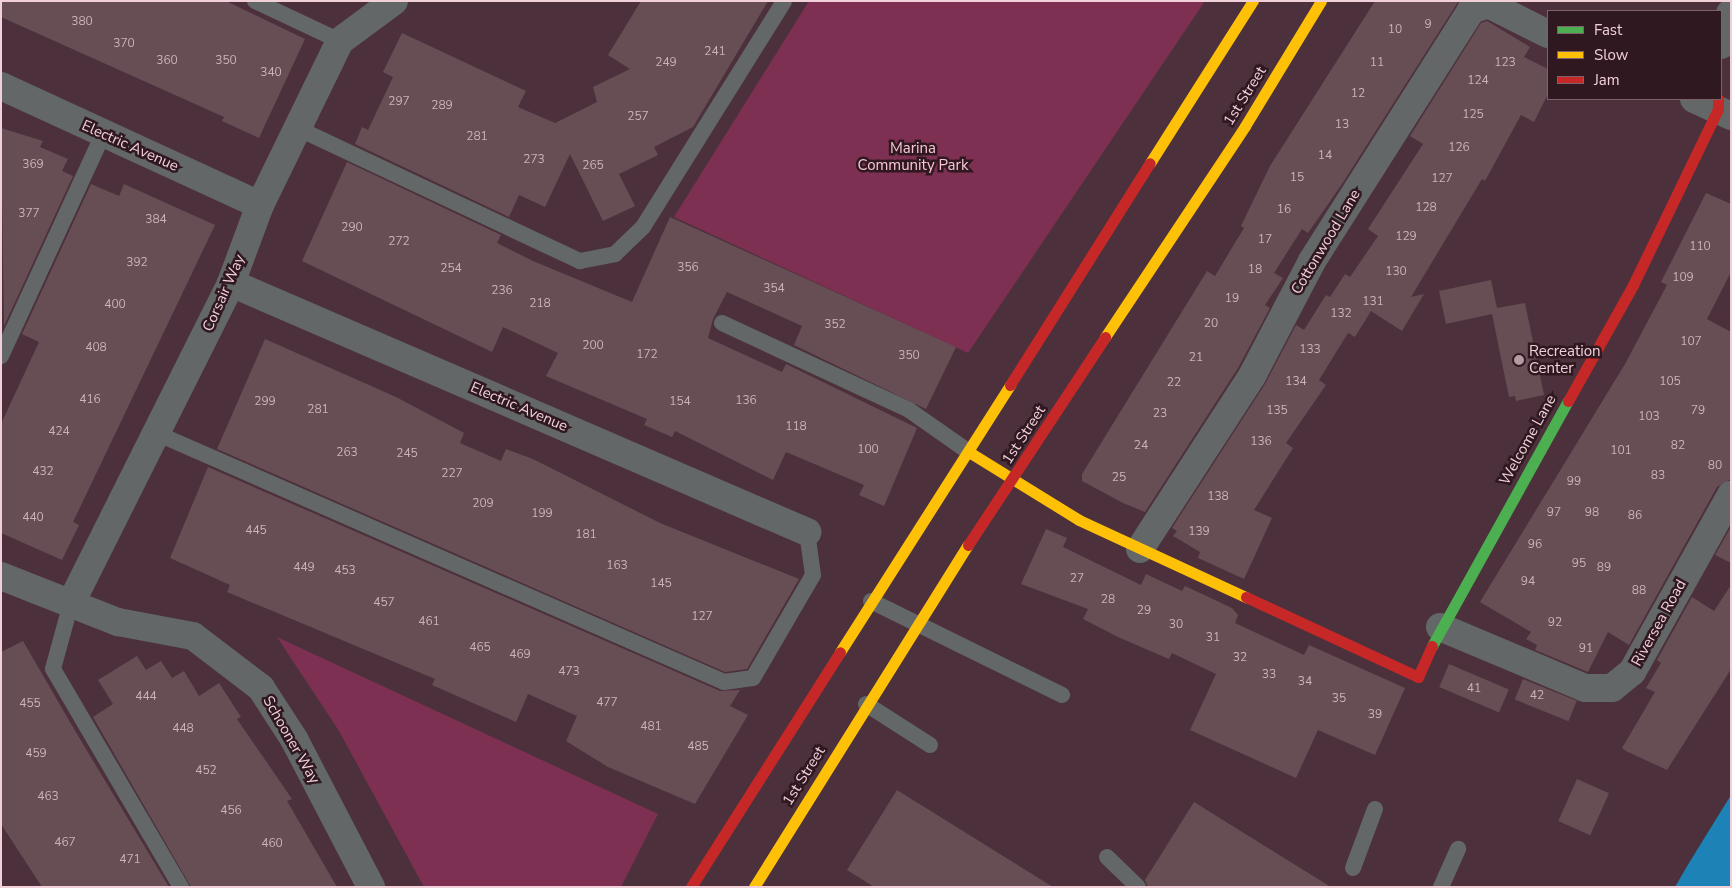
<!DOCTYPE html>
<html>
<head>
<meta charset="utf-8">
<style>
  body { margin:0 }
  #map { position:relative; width:1732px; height:888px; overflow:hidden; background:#4c313c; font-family:"Nunito Sans",sans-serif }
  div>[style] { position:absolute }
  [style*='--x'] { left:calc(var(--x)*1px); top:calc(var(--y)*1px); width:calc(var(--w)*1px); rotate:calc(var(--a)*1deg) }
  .green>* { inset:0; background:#7d3051 }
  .water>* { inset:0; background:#1d83b6 }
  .building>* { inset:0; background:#664e54; transform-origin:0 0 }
  .lane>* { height:16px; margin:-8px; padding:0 8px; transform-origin:8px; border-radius:8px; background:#636767 }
  .street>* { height:28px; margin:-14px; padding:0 14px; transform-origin:14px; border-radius:14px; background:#636767 }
  .fast>* { height:11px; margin:-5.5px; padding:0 5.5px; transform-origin:5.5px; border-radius:5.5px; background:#4caf50 }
  .slow>* { height:11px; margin:-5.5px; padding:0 5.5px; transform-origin:5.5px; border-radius:5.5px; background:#ffc107 }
  .jam>* { height:11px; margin:-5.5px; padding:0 5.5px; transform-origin:5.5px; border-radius:5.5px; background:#c62828 }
  .dots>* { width:14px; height:14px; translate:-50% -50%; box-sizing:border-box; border:2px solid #2f1820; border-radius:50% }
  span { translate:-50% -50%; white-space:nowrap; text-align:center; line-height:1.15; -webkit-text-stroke:5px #2f1820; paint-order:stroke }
  .number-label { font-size:12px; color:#ceb0b8 }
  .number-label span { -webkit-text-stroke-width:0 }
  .street-label { font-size:15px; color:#f1d0da }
  .park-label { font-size:15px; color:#f9c5d6 }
  .poi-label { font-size:15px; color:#f1d0da }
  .left { translate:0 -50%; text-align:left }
  .frame { position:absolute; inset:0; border:2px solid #f1d0da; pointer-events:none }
  .legend { position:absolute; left:1547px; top:10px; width:175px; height:90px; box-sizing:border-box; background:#2f1820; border:1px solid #7d626a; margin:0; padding:6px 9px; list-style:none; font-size:15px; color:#f1d0da }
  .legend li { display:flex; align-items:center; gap:10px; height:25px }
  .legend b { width:25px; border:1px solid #7d626a }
</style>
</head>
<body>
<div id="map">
  <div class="green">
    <div style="clip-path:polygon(809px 1px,1205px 1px,968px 353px,674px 217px)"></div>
    <div style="clip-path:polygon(277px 637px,658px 814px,621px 887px,424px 887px,339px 731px)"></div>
  </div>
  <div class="water">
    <div style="clip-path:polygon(1731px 795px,1731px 887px,1675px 887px,1689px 863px)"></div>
  </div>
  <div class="building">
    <div style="clip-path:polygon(1px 1px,226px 1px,305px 39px,259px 138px,222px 121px,224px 117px,1px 17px)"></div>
    <div style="clip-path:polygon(641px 1px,768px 1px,693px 127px,654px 147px,658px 155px,619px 174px,635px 206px,603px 221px,570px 154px,545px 207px,519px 195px,509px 217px,355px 144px,362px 127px,368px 130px,393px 77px,383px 72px,402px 33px,526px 91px,518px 107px,555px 123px,597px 102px,593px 87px,630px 69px,608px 55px)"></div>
    <div style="clip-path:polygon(1375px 1px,1458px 2px,1342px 184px,1308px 233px,1302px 229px,1274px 273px,1283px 278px,1265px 305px,1270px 308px,1238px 368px,1145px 512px,1123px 503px,1082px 481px,1082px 474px,1207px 271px,1215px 276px,1244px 228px,1241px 226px,1270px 166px)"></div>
    <div style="clip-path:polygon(1487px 21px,1530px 47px,1524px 57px,1548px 69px,1548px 94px,1534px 122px,1521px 115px,1485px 181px,1482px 179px,1411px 297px,1424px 294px,1402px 331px,1371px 311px,1355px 337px,1348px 333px,1319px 380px,1326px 385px,1286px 443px,1293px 448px,1254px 510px,1272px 518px,1244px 579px,1198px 558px,1200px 552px,1173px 536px,1177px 531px,1172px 528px,1265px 384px,1296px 325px,1304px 330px,1326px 295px,1330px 297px,1345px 274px,1350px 277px,1378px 236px,1368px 229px,1423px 144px,1410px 136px,1481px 23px)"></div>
    <div style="clip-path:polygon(1px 128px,43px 141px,40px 147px,68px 159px,62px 171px,73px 176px,4px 326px)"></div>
    <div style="clip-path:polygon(347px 162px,501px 235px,497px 243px,533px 261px,632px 302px,670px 217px,956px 347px,926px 409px,794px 345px,802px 326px,727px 292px,713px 319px,708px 338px,782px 372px,786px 364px,917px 428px,884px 506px,859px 495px,864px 485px,786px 452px,773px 480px,675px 431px,672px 437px,644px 425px,647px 419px,546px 376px,558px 353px,503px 327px,492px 352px,302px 261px)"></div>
    <div style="clip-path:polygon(91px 184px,119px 196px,124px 184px,215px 225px,73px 522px,79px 525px,62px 560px,1px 533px,1px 424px,39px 342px,22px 334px)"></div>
    <div style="clip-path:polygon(1706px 193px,1731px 204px,1731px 272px,1707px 319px,1731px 332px,1731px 479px,1717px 487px,1629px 645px,1608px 632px,1588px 672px,1535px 650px,1537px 645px,1526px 639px,1531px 632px,1480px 602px,1625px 364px,1667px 285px,1661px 282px)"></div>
    <div style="clip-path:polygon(1491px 280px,1497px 308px,1525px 303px,1544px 395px,1516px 401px,1515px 396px,1509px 397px,1492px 314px,1446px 324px,1439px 291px)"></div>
    <div style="clip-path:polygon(265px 339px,396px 397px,464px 433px,460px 443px,501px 461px,506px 449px,533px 459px,660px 523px,799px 579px,747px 669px,725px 672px,217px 449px)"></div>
    <div style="clip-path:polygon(208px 467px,720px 691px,740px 690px,730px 706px,748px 715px,695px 804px,608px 767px,566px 741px,577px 716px,528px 694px,516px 722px,432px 685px,435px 679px,227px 592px,230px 585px,170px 558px)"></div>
    <div style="clip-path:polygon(1731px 527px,1731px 563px,1715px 555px)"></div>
    <div style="clip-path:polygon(1046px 529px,1067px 538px,1063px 547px,1141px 585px,1146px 574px,1182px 591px,1185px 586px,1232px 608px,1238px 615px,1235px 623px,1304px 655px,1309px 645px,1405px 688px,1375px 755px,1318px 730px,1296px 778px,1190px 730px,1216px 674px,1172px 653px,1169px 659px,1118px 637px,1083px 619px,1088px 609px,1021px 584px)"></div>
    <div style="clip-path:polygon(1731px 585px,1731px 669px,1721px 685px,1667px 770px,1626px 751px,1622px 748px,1655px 692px,1646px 688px,1661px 663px,1657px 660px,1692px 597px,1714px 611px)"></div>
    <div style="clip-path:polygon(23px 641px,74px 729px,169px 887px,42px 887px,1px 824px,1px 652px)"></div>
    <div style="clip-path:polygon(137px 656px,146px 670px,161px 661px,172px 678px,184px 671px,199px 696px,219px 683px,241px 717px,237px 719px,292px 799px,287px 801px,337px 887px,191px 887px,93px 717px,113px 704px,98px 680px)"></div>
    <div style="left:1449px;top:664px;width:65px;height:25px;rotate:23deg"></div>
    <div style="left:1523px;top:679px;width:58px;height:22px;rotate:22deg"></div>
    <div style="left:1577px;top:779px;width:35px;height:46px;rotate:24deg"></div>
    <div style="clip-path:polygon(897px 790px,1053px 887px,874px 887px,847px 870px)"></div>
    <div style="clip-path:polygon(1194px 802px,1331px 887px,1148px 887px,1145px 880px)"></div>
  </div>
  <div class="lane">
    <div style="--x:255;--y:1;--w:94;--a:25.2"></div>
    <div style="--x:297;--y:128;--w:313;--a:25.2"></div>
    <div style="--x:580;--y:261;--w:36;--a:-11"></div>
    <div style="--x:615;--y:254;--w:39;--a:-44"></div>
    <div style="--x:643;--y:227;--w:266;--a:-58"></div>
    <div style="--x:722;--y:323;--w:206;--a:24.9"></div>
    <div style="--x:909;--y:410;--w:73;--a:35"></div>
    <div style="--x:1;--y:356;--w:244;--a:-65.3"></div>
    <div style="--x:156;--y:433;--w:620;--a:23.67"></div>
    <div style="--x:724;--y:682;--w:29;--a:-8"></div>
    <div style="--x:753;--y:678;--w:119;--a:-59.8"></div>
    <div style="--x:813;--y:575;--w:43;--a:-97.9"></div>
    <div style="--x:871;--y:601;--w:213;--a:26.2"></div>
    <div style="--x:71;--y:603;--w:68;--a:105.3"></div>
    <div style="--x:53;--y:669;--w:253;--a:59.6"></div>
    <div style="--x:866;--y:704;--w:76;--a:32.6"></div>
    <div style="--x:1107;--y:857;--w:43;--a:44.1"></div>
    <div style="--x:1353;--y:868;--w:63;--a:-69.6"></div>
    <div style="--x:1441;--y:887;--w:42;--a:-65.9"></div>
  </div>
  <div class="street">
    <div style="--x:1721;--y:45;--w:33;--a:-74"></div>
    <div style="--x:1;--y:86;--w:285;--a:24.7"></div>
    <div style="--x:1694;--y:99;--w:41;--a:24.7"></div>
    <div style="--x:231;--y:283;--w:628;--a:23.38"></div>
    <div style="--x:1140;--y:549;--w:206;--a:-57.1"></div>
    <div style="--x:1252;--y:376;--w:130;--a:-62.4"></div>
    <div style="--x:1312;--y:261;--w:297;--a:-57.6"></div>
    <div style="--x:1471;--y:10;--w:18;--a:-19"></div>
    <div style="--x:1488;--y:4;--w:67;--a:26.6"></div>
    <div style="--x:1;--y:576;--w:126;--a:21.5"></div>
    <div style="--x:118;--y:622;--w:76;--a:10.6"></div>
    <div style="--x:193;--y:636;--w:86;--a:37.4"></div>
    <div style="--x:261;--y:688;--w:61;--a:57.1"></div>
    <div style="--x:294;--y:739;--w:167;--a:62.5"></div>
    <div style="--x:71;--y:603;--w:358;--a:-63.4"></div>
    <div style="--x:231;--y:283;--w:83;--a:-69.6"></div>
    <div style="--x:260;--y:205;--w:182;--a:-64"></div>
    <div style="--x:340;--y:41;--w:67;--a:-36.5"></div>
    <div style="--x:1440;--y:627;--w:157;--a:22.8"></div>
    <div style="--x:1585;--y:688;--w:27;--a:0"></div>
    <div style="--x:1612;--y:688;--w:26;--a:-39"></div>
    <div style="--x:1632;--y:672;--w:203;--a:-60.8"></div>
  </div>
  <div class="fast">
    <div style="--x:1432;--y:646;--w:280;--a:-61"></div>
  </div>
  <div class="slow">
    <div style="--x:1150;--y:163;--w:192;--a:-57.6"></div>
    <div style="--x:1105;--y:337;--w:253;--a:-56.4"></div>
    <div style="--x:1245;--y:126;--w:146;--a:-58.7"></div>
    <div style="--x:969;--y:452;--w:129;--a:31.7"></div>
    <div style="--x:1079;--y:520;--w:184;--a:24.8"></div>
    <div style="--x:840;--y:652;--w:317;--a:-57.5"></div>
    <div style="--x:754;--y:887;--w:403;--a:-58"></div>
  </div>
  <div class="jam">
    <div style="--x:1010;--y:385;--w:262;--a:-57.8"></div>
    <div style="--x:1568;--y:401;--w:133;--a:-60.7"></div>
    <div style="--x:1633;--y:285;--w:195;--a:-64.2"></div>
    <div style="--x:1718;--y:109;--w:10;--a:-90"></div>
    <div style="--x:968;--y:545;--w:249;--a:-56.6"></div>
    <div style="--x:1246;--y:597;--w:190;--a:24.9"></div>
    <div style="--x:1418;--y:677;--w:34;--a:-66"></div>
    <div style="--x:691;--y:887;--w:278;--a:-57.6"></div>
  </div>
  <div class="dots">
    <div style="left:1519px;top:360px;background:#b798a3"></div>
  </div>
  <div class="number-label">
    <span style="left:82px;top:22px">380</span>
    <span style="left:1428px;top:25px">9</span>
    <span style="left:1395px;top:30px">10</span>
    <span style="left:124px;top:44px">370</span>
    <span style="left:715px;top:52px">241</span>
    <span style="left:167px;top:61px">360</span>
    <span style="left:226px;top:61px">350</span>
    <span style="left:666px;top:63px">249</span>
    <span style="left:1377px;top:63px">11</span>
    <span style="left:1505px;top:63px">123</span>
    <span style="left:271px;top:73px">340</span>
    <span style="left:1478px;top:81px">124</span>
    <span style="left:1358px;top:94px">12</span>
    <span style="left:399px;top:102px">297</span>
    <span style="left:442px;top:106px">289</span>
    <span style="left:1473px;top:115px">125</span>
    <span style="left:638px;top:117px">257</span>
    <span style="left:1342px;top:125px">13</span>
    <span style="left:477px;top:137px">281</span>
    <span style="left:1459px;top:148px">126</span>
    <span style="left:1325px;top:156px">14</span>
    <span style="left:534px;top:160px">273</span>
    <span style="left:33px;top:165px">369</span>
    <span style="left:593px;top:166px">265</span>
    <span style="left:1297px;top:178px">15</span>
    <span style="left:1442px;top:179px">127</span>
    <span style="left:1426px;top:208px">128</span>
    <span style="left:1284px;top:210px">16</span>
    <span style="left:29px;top:214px">377</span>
    <span style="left:156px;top:220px">384</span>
    <span style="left:352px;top:228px">290</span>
    <span style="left:1406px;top:237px">129</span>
    <span style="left:1265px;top:240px">17</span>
    <span style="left:399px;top:242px">272</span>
    <span style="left:1700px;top:247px">110</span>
    <span style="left:137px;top:263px">392</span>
    <span style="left:688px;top:268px">356</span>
    <span style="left:451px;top:269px">254</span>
    <span style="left:1255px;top:270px">18</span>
    <span style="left:1396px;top:272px">130</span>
    <span style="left:1683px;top:278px">109</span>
    <span style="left:774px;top:289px">354</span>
    <span style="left:502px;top:291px">236</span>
    <span style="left:1232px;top:299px">19</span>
    <span style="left:1373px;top:302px">131</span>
    <span style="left:540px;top:304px">218</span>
    <span style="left:115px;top:305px">400</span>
    <span style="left:1341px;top:314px">132</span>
    <span style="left:1211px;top:324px">20</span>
    <span style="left:835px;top:325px">352</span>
    <span style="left:1691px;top:342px">107</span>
    <span style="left:593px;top:346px">200</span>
    <span style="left:96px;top:348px">408</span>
    <span style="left:1310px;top:350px">133</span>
    <span style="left:647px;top:355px">172</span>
    <span style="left:909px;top:356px">350</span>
    <span style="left:1196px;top:358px">21</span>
    <span style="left:1296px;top:382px">134</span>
    <span style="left:1670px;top:382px">105</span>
    <span style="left:1174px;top:383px">22</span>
    <span style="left:90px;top:400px">416</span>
    <span style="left:746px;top:401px">136</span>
    <span style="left:265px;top:402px">299</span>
    <span style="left:680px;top:402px">154</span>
    <span style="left:318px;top:410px">281</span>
    <span style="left:1277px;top:411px">135</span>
    <span style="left:1698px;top:411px">79</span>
    <span style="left:1160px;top:414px">23</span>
    <span style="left:1649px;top:417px">103</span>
    <span style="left:796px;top:427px">118</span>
    <span style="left:59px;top:432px">424</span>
    <span style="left:1261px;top:442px">136</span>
    <span style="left:1141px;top:446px">24</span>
    <span style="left:1678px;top:446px">82</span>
    <span style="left:868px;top:450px">100</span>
    <span style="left:1621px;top:451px">101</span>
    <span style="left:347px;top:453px">263</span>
    <span style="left:407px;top:454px">245</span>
    <span style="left:1715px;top:466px">80</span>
    <span style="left:43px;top:472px">432</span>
    <span style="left:452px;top:474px">227</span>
    <span style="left:1658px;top:476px">83</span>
    <span style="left:1119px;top:478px">25</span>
    <span style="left:1574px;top:482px">99</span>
    <span style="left:1218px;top:497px">138</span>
    <span style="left:483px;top:504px">209</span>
    <span style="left:1554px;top:513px">97</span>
    <span style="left:1592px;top:513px">98</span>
    <span style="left:542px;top:514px">199</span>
    <span style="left:1635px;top:516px">86</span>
    <span style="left:33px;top:518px">440</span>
    <span style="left:256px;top:531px">445</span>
    <span style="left:1199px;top:532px">139</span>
    <span style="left:586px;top:535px">181</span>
    <span style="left:1535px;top:545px">96</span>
    <span style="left:1579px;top:564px">95</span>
    <span style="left:617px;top:566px">163</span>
    <span style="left:304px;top:568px">449</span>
    <span style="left:1604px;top:568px">89</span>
    <span style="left:345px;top:571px">453</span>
    <span style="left:1077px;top:579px">27</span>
    <span style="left:1528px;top:582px">94</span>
    <span style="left:661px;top:584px">145</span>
    <span style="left:1639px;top:591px">88</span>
    <span style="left:1108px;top:600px">28</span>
    <span style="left:384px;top:603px">457</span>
    <span style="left:1144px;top:611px">29</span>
    <span style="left:702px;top:617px">127</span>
    <span style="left:429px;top:622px">461</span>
    <span style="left:1555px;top:623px">92</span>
    <span style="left:1176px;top:625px">30</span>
    <span style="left:1213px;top:638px">31</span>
    <span style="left:480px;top:648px">465</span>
    <span style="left:1586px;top:649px">91</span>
    <span style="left:520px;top:655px">469</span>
    <span style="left:1240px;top:658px">32</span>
    <span style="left:569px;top:672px">473</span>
    <span style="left:1269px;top:675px">33</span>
    <span style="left:1305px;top:682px">34</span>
    <span style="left:1474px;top:689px">41</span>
    <span style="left:1537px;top:696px">42</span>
    <span style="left:146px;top:697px">444</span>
    <span style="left:1339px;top:699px">35</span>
    <span style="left:607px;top:703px">477</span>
    <span style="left:30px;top:704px">455</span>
    <span style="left:1375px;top:715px">39</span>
    <span style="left:651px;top:727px">481</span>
    <span style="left:183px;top:729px">448</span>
    <span style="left:698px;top:747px">485</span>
    <span style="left:36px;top:754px">459</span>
    <span style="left:206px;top:771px">452</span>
    <span style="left:48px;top:797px">463</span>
    <span style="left:231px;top:811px">456</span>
    <span style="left:65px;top:843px">467</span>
    <span style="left:272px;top:844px">460</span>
    <span style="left:130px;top:860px">471</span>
  </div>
  <div class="street-label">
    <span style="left:1245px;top:96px;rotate:-58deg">1st Street</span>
    <span style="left:130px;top:146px;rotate:24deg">Electric Avenue</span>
    <span style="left:1326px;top:242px;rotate:-59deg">Cottonwood Lane</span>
    <span style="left:224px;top:293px;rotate:-66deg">Corsair Way</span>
    <span style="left:519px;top:407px;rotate:23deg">Electric Avenue</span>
    <span style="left:1024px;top:435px;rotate:-57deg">1st Street</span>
    <span style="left:1528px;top:440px;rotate:-61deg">Welcome Lane</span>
    <span style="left:1659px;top:623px;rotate:-61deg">Riversea Road</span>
    <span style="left:291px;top:740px;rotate:60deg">Schooner Way</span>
    <span style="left:804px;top:776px;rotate:-58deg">1st Street</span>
  </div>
  <div class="park-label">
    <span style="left:913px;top:157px">Marina<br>Community Park</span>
  </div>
  <div class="poi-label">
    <span class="left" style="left:1529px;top:360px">Recreation<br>Center</span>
  </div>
  <div class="frame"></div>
  <ul class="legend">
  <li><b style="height:6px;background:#4caf50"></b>Fast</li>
  <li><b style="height:6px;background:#ffc107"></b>Slow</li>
  <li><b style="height:6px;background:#c62828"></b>Jam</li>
  </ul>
</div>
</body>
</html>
